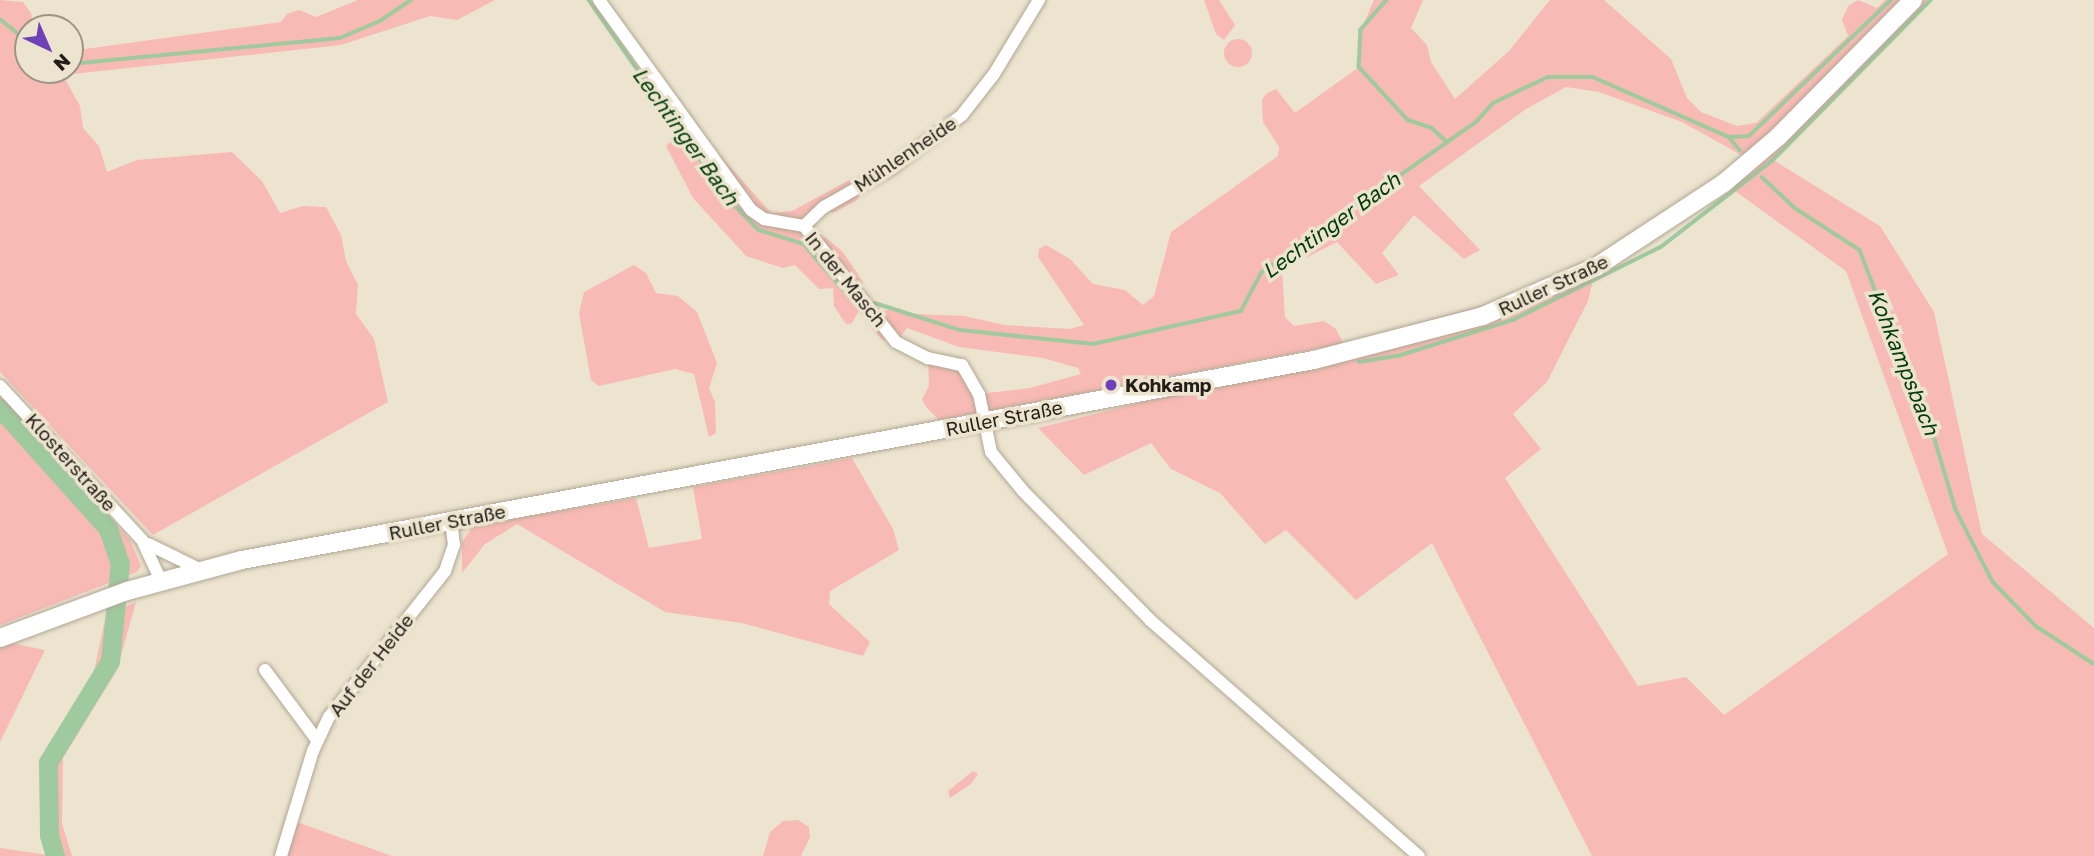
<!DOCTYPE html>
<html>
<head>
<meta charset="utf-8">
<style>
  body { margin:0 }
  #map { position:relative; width:2094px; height:856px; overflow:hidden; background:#ede4d0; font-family:"Golos Text",sans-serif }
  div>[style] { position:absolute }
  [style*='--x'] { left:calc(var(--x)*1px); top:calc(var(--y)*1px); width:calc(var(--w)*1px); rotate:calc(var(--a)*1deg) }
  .green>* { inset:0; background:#f8bab4 }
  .round { border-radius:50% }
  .stream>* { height:3.5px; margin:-1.75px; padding:0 1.75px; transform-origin:1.75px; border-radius:1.75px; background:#9fc99e }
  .river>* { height:19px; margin:-9.5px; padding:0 9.5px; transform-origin:9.5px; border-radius:9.5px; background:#9fc99e }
  .roads { filter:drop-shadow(0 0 2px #b0a794) drop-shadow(0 0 2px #b0a794) }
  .street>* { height:12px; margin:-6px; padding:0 6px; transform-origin:6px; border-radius:6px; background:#fff }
  .secondary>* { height:18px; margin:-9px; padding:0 9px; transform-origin:9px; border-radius:9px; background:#fff }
  .dots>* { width:19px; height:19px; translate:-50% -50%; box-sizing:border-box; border:4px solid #ede4d0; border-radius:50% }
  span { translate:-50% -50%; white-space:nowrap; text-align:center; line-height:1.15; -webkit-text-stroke:7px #ede4d0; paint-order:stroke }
  .street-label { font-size:19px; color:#221e17 }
  .poi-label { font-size:19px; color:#221e17; font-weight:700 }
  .left { translate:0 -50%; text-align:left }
  .water-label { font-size:21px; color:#003e06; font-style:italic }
  .north { position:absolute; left:14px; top:14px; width:70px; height:70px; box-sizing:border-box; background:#ede4d0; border:2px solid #9c9586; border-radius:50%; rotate:136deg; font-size:19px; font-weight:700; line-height:28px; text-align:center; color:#221e17 }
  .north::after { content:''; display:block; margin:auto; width:24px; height:32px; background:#6e41b9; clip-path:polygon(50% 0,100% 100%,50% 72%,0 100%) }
</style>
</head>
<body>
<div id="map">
  <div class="green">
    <div style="clip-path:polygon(0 0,23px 2px,31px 13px,34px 28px,28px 28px,28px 70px,70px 70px,70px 51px,281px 22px,287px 14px,299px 10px,316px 17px,358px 0,495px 0,457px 20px,430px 16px,341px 45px,63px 75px,80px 106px,83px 128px,99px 146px,107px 172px,137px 160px,232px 152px,262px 181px,280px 213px,303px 206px,326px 207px,341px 235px,346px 261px,358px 285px,356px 314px,374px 339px,388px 402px,153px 535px,0 372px)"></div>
    <div style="clip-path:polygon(1204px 0,1219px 0,1235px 25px,1224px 40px,1216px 34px)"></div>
    <div style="clip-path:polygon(evenodd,1374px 0,1423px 0,1411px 28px,1427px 45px,1431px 62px,1455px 99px,1509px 51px,1550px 0,1604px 0,1671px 59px,1687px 98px,1701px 112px,1737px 126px,1756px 123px,1848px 36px,1842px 20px,1848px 6px,1858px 0,1877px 8px,1885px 0,1931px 0,1773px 160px,1880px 226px,1934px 312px,1982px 534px,2094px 628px,2094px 856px,1592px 856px,1432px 543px,1356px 600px,1286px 530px,1265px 544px,1220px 493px,1171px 469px,1151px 443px,1084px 475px,1038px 428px,1314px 360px,1343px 344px,939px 420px,926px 407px,922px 399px,929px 386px,928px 358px,962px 365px,979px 394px,1030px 388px,1081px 374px,1078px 368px,1043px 358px,959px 347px,907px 328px,896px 342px,883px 340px,872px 329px,868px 314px,898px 308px,914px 314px,964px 316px,1004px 325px,1070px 329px,1084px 325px,1038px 257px,1039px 249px,1046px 245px,1070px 259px,1093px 284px,1125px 290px,1143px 305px,1154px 296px,1171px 232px,1278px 156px,1279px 147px,1263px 122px,1262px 100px,1267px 93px,1276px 89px,1295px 113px,1359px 67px,1361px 30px,1374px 0,1566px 87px,1599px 92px,1682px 122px,1743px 156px,1724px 183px,1846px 271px,1948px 554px,1724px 715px,1686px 677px,1638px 686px,1505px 478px,1541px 449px,1513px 414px,1547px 382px,1588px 301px,1596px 267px,1582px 264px,1488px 304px,1343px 343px,1336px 329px,1324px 321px,1294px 326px,1285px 317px,1282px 270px,1337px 242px,1376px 284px,1399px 275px,1382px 253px,1414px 215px,1464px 259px,1480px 250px,1419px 186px,1526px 109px,1566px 87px)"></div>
    <div class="round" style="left:1224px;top:39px;width:28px;height:28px"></div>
    <div style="clip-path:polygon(702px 135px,771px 213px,792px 211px,853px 178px,861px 186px,857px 200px,833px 213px,824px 208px,805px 226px,815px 240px,825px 237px,843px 252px,863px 282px,861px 307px,852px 323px,846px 324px,834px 306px,833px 288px,819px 289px,795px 265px,783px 268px,746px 256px,693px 198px,666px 146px,677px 136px)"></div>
    <div style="clip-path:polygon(634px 265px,646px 273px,656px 293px,678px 296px,697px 312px,717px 363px,709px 388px,715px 402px,716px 433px,709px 437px,694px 374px,675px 369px,599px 386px,591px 380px,579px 313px,584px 292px)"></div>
    <div style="clip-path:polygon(0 395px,130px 540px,141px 566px,137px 572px,0 625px)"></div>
    <div style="clip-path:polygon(852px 458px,893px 529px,899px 550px,830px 591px,829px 604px,870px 642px,863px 656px,742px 623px,665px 612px,517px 524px,485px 544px,462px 573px,462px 542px,473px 526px,636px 498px,649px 548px,702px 539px,693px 487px)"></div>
    <div style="clip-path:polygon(136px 602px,117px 670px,63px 758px,62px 824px,72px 856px,0 856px,0 848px,55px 856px,49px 835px,48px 762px,90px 690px,106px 615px)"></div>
    <div style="clip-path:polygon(11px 643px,45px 650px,0 742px,0 647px)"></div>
    <div style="clip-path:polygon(973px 771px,978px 774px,971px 784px,950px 798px,948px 791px)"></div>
    <div style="clip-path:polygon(798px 820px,809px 827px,810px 837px,801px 856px,763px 856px,770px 832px,783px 821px)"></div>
    <div style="clip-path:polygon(297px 822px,392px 856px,287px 856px)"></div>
  </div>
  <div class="stream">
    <div style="--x:589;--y:0;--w:241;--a:55.1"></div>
    <div style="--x:727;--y:198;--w:45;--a:45"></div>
    <div style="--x:759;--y:230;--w:47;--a:17.3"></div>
    <div style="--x:804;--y:244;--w:84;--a:49.3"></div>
    <div style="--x:1387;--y:0;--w:40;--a:131"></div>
    <div style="--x:1361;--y:30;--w:37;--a:93"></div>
    <div style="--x:1359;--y:67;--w:72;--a:47.2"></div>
    <div style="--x:1408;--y:120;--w:25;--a:18"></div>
    <div style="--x:1432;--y:128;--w:19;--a:43"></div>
    <div style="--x:0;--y:19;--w:36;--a:39"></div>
    <div style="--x:70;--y:64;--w:271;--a:-5.5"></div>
    <div style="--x:340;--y:38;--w:43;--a:-23"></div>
    <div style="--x:380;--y:21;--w:37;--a:-34"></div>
    <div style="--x:1729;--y:137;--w:20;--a:-3"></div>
    <div style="--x:1749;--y:136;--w:197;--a:-43.8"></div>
    <div style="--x:1762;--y:177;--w:45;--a:43.2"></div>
    <div style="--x:1795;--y:208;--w:77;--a:32.9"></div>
    <div style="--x:1860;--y:250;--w:85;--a:69.2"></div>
    <div style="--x:1890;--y:329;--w:74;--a:64.5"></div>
    <div style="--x:1922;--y:396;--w:119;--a:73.4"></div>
    <div style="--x:1956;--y:510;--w:81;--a:62.8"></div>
    <div style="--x:1993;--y:582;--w:62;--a:45.7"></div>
    <div style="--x:2036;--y:626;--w:69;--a:33.2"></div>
    <div style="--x:875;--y:303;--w:89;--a:17.6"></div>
    <div style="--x:960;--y:330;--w:134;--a:6"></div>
    <div style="--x:1093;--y:344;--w:152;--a:-12.6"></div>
    <div style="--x:1241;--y:311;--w:43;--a:-62.2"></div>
    <div style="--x:1261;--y:273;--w:264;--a:-35.1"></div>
    <div style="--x:1477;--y:121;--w:24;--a:-48"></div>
    <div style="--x:1493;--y:103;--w:61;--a:-25.3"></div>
    <div style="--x:1548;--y:77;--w:45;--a:0"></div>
    <div style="--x:1593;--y:77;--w:149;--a:23.8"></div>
    <div style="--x:1729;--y:137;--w:17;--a:50"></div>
    <div style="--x:1359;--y:362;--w:39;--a:-9"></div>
    <div style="--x:1398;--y:356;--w:121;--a:-17.4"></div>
    <div style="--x:1513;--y:320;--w:165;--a:-26.3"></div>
    <div style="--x:1661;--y:247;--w:142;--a:-37.8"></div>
    <div style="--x:1773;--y:160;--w:225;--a:-45.4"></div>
  </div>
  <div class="river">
    <div style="--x:0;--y:408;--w:162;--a:48.2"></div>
    <div style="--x:108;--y:529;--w:36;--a:71"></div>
    <div style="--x:120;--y:563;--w:99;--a:95.8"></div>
    <div style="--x:110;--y:661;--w:119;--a:121.5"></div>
    <div style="--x:48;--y:762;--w:73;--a:89.2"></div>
    <div style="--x:49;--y:835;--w:22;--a:74"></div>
  </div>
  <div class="roads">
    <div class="street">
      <div style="--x:599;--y:0;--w:259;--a:54.1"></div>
      <div style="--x:751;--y:210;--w:16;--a:35"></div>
      <div style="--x:764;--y:219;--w:41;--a:9.9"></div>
      <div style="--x:804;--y:226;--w:148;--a:51.6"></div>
      <div style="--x:896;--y:342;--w:36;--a:27"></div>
      <div style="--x:928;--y:358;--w:35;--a:12"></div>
      <div style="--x:962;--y:365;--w:34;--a:60"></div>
      <div style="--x:979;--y:394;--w:59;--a:78.3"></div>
      <div style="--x:991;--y:452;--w:50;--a:50.6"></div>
      <div style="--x:1023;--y:491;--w:181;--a:45.4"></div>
      <div style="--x:1150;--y:620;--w:358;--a:41.3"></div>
      <div style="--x:804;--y:226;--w:28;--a:-44"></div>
      <div style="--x:824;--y:207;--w:78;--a:-29.8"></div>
      <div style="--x:892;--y:168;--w:88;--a:-37.1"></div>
      <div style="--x:962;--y:115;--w:52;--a:-52"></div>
      <div style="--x:994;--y:74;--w:87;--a:-58.7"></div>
      <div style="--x:0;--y:386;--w:209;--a:47.3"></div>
      <div style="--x:142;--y:540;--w:45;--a:65.1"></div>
      <div style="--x:148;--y:544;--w:59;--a:26.1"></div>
      <div style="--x:265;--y:670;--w:87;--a:53.4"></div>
      <div style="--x:281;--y:856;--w:110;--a:-73.1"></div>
      <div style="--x:313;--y:751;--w:38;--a:-65"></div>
      <div style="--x:329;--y:717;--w:186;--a:-51.5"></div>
      <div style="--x:445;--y:571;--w:28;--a:-71"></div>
      <div style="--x:454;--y:545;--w:24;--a:-97"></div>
    </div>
    <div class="secondary">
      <div style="--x:0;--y:638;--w:135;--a:-20.3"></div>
      <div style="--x:127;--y:591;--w:119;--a:-15.1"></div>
      <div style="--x:242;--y:560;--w:1090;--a:-10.57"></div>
      <div style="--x:1314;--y:360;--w:175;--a:-14.6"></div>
      <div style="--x:1483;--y:316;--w:123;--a:-23.4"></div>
      <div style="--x:1596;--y:267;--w:153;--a:-33.3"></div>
      <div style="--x:1724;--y:183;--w:72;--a:-40.5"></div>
      <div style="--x:1779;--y:136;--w:191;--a:-45.4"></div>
    </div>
  </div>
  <div class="dots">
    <div style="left:1111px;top:385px;background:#6e41b9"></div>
  </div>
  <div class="street-label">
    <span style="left:905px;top:154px;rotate:-34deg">Mühlenheide</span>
    <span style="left:846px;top:279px;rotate:51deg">In der Masch</span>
    <span style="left:1553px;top:285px;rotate:-25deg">Ruller Straße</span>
    <span style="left:1004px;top:418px;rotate:-11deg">Ruller Straße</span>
    <span style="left:71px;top:462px;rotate:48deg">Klosterstraße</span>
    <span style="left:447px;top:522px;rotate:-11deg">Ruller Straße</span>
    <span style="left:371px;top:665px;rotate:-52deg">Auf der Heide</span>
  </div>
  <div class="poi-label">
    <span class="left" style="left:1125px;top:385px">Kohkamp</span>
  </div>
  <div class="water-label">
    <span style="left:686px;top:136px;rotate:54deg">Lechtinger Bach</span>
    <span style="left:1331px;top:225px;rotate:-36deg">Lechtinger Bach</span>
    <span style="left:1904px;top:362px;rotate:68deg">Kohkampsbach</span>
  </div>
  <div class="north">N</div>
</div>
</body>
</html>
